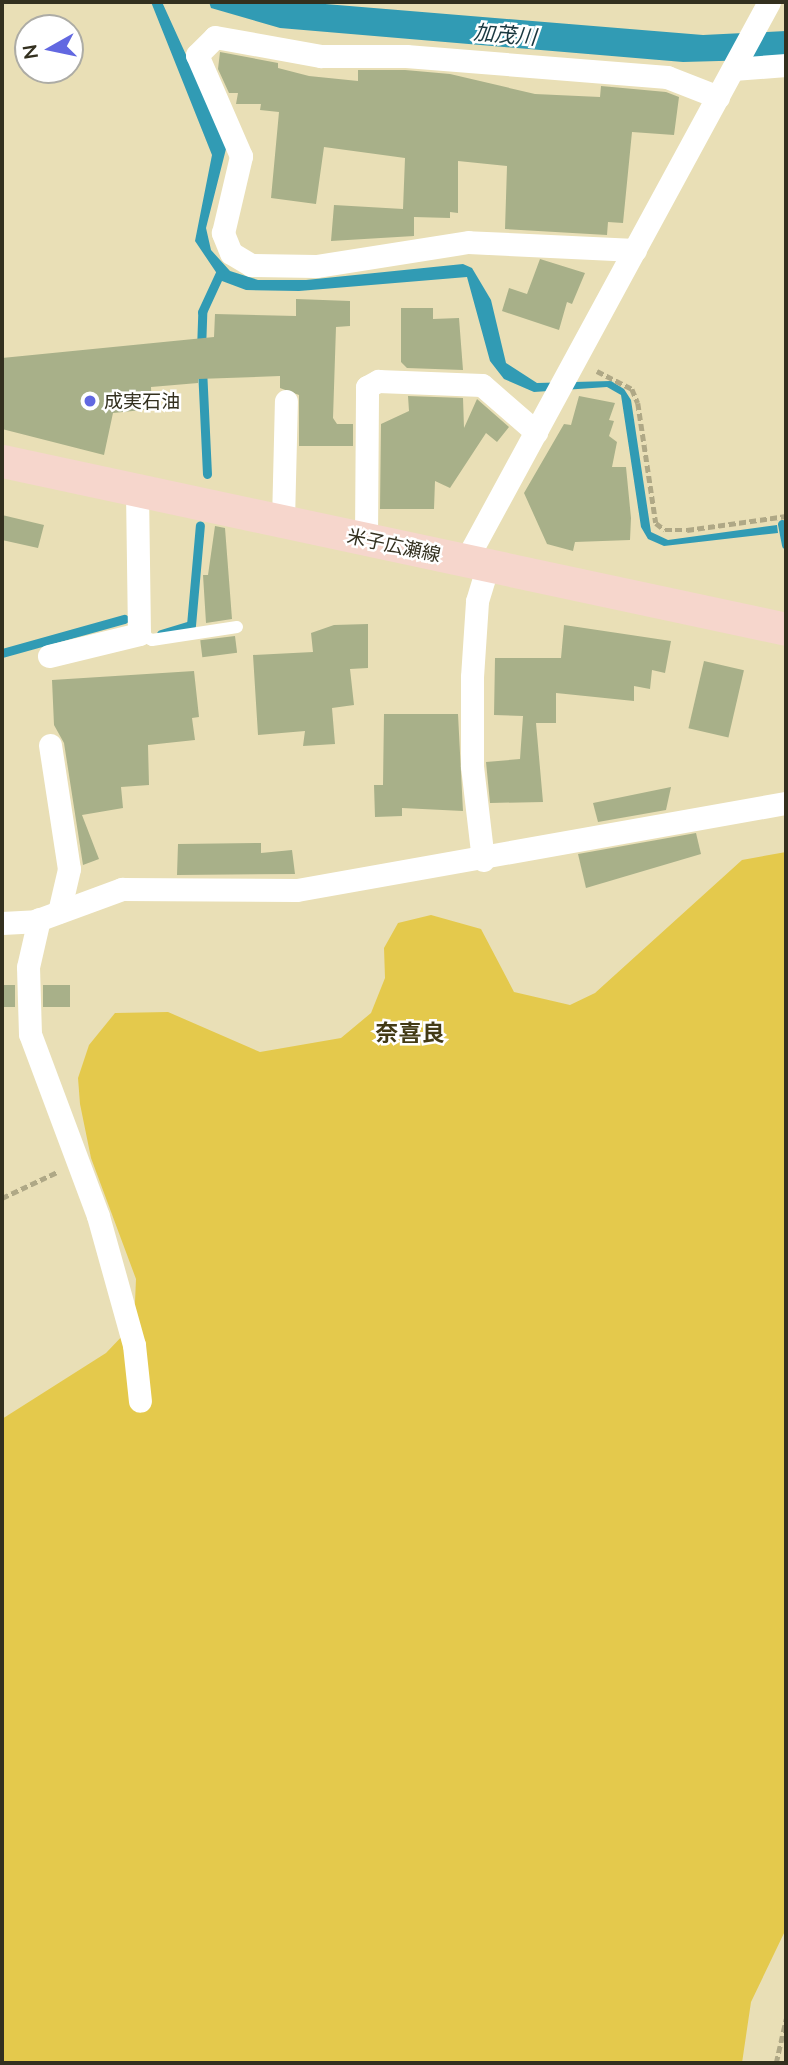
<!DOCTYPE html>
<html>
<head>
<meta charset="utf-8">
<style>
  body { margin:0 }
  #map { position:relative; width:788px; height:2065px; overflow:hidden; background:#e9dfb6; font-family:Lato,"Noto Sans JP",sans-serif }
  div>[style] { position:absolute }
  [style*='--x'] { left:calc(var(--x)*1px); top:calc(var(--y)*1px); width:calc(var(--w)*1px); rotate:calc(var(--a)*1deg) }
  .green>* { inset:0; background:#e4c94c }
  .water>* { inset:0; background:#319bb4 }
  .stream>* { height:9px; margin:-4.5px; padding:0 4.5px; transform-origin:4.5px; border-radius:4.5px; background:#319bb4 }
  .building>* { inset:0; background:#a8b089; transform-origin:0 0 }
  .path>* { height:4.5px; margin-top:-2.25px; transform-origin:0; background:repeating-linear-gradient(90deg,#afa886 0 7px,transparent 0 10.5px) }
  .lane>* { height:12px; margin:-6px; padding:0 6px; transform-origin:6px; border-radius:6px; background:#fff }
  .street>* { height:23px; margin:-11.5px; padding:0 11.5px; transform-origin:11.5px; border-radius:11.5px; background:#fff }
  .secondary>* { height:33px; margin:-16.5px; padding:0 16.5px; transform-origin:16.5px; border-radius:16.5px; background:#f6d6cc }
  .dots>* { width:19px; height:19px; translate:-50% -50%; box-sizing:border-box; border:4px solid #fff; border-radius:50% }
  span { translate:-50% -50%; white-space:nowrap; text-align:center; line-height:1.15; -webkit-text-stroke:5px #fff; paint-order:stroke }
  .poi-label { font-size:19px; color:#33301f }
  .left { translate:0 -50%; text-align:left }
  .street-label { font-size:19px; color:#33301f }
  .water-label { font-size:21px; color:#193840; font-style:italic }
  .quarter-label { font-size:23px; color:#433a15; font-weight:700 }
  .frame { position:absolute; inset:0; border:4px solid #33301f; pointer-events:none }
  .north { position:absolute; left:14px; top:14px; width:70px; height:70px; box-sizing:border-box; background:#fff; border:2px solid #adaca5; border-radius:50%; rotate:261deg; font-size:19px; font-weight:700; line-height:28px; text-align:center; color:#33301f }
  .north::after { content:''; display:block; margin:auto; width:24px; height:32px; background:#6268e1; clip-path:polygon(50% 0,100% 100%,50% 72%,0 100%) }
</style>
</head>
<body>
<div id="map">
  <div class="green">
    <div style="clip-path:polygon(786px 852px,786px 1929px,751px 2002px,742px 2063px,2px 2063px,2px 1419px,106px 1353px,127px 1331px,135px 1302px,136px 1279px,91px 1158px,80px 1104px,78px 1078px,89px 1045px,115px 1013px,168px 1012px,260px 1052px,341px 1038px,371px 1013px,385px 978px,384px 948px,398px 923px,431px 915px,481px 929px,514px 992px,570px 1005px,595px 993px,742px 860px)"></div>
  </div>
  <div class="water">
    <div style="clip-path:polygon(151px 2px,162px 2px,227px 145px,206px 228px,211px 250px,230px 271px,258px 280px,306px 280px,463px 264px,472px 268px,491px 300px,506px 363px,537px 383px,611px 381px,624px 389px,631px 400px,651px 532px,668px 540px,777px 525px,778px 533px,664px 546px,648px 539px,641px 527px,621px 395px,607px 387px,534px 392px,504px 379px,490px 361px,467px 277px,299px 291px,246px 290px,222px 281px,195px 241px,212px 155px)"></div>
    <div style="clip-path:polygon(209px 2px,301px 2px,703px 35px,786px 31px,786px 59px,683px 62px,280px 28px,211px 8px)"></div>
  </div>
  <div class="stream">
    <div style="--x:201;--y:350;--w:38;--a:-88"></div>
    <div style="--x:202;--y:312;--w:43;--a:-65.2"></div>
    <div style="--x:202;--y:368;--w:106;--a:87.3"></div>
    <div style="--x:782;--y:524;--w:21;--a:79"></div>
    <div style="--x:161;--y:634;--w:31;--a:-17"></div>
    <div style="--x:191;--y:625;--w:100;--a:-84.9"></div>
    <div style="--x:2;--y:653;--w:127;--a:-15.6"></div>
  </div>
  <div class="building">
    <div style="clip-path:polygon(220px 52px,278px 63px,278px 68px,309px 76px,358px 81px,358px 70px,405px 70px,450px 74px,535px 94px,600px 97px,601px 86px,666px 92px,679px 97px,674px 135px,632px 132px,623px 223px,608px 222px,607px 235px,505px 229px,507px 166px,458px 161px,458px 213px,450px 212px,450px 218px,414px 217px,414px 236px,331px 241px,334px 205px,403px 209px,405px 158px,324px 147px,316px 204px,271px 198px,279px 112px,260px 110px,261px 104px,236px 104px,238px 93px,229px 93px,218px 69px)"></div>
    <div style="clip-path:polygon(540px 259px,585px 273px,572px 304px,567px 302px,559px 330px,502px 311px,509px 288px,527px 294px)"></div>
    <div style="clip-path:polygon(296px 299px,350px 301px,350px 326px,336px 327px,333px 418px,337px 424px,353px 424px,353px 446px,299px 446px,299px 395px,280px 388px,280px 376px,198px 379px,198px 383px,151px 387px,152px 409px,113px 413px,104px 455px,2px 429px,2px 358px,214px 337px,215px 314px,296px 316px)"></div>
    <div style="clip-path:polygon(401px 308px,433px 308px,433px 319px,459px 318px,463px 370px,407px 368px,401px 362px)"></div>
    <div style="clip-path:polygon(408px 396px,463px 398px,464px 428px,477px 399px,509px 427px,497px 442px,486px 433px,450px 488px,435px 481px,434px 509px,380px 509px,381px 424px,409px 411px)"></div>
    <div style="clip-path:polygon(579px 396px,615px 403px,609px 420px,614px 421px,609px 436px,617px 442px,612px 467px,626px 467px,631px 518px,630px 540px,575px 542px,573px 551px,547px 544px,524px 493px,564px 424px,571px 425px)"></div>
    <div style="clip-path:polygon(2px 515px,44px 525px,38px 548px,2px 540px)"></div>
    <div style="clip-path:polygon(215px 526px,225px 528px,232px 619px,206px 623px,203px 575px,208px 575px)"></div>
    <div style="clip-path:polygon(368px 624px,368px 668px,350px 669px,354px 705px,332px 708px,335px 744px,303px 746px,305px 731px,258px 735px,253px 655px,313px 652px,311px 633px,334px 625px)"></div>
    <div style="clip-path:polygon(564px 625px,671px 641px,665px 673px,652px 670px,650px 689px,634px 686px,634px 701px,556px 693px,556px 723px,536px 723px,543px 802px,490px 803px,486px 762px,520px 759px,523px 716px,494px 715px,495px 658px,561px 658px)"></div>
    <div style="left:235px;top:636px;width:17px;height:35px;rotate:83deg"></div>
    <div style="left:704px;top:661px;width:41px;height:69px;rotate:13deg"></div>
    <div style="clip-path:polygon(194px 671px,199px 717px,192px 718px,195px 740px,148px 745px,149px 785px,121px 787px,123px 808px,82px 815px,99px 859px,83px 865px,64px 743px,54px 725px,52px 680px)"></div>
    <div style="clip-path:polygon(384px 714px,458px 714px,463px 811px,402px 808px,402px 816px,375px 817px,374px 785px,383px 785px)"></div>
    <div style="clip-path:polygon(671px 787px,666px 810px,598px 822px,593px 803px)"></div>
    <div style="clip-path:polygon(696px 833px,701px 854px,586px 888px,578px 854px)"></div>
    <div style="clip-path:polygon(261px 843px,261px 853px,292px 850px,295px 874px,177px 875px,178px 844px)"></div>
    <div style="left:2px;top:985px;width:13px;height:22px"></div>
    <div style="left:43px;top:985px;width:27px;height:22px"></div>
  </div>
  <div class="path">
    <div style="--x:597;--y:371;--w:39;--a:27"></div>
    <div style="--x:632;--y:389;--w:15;--a:67"></div>
    <div style="--x:638;--y:403;--w:121;--a:81.5"></div>
    <div style="--x:656;--y:523;--w:11;--a:38"></div>
    <div style="--x:665;--y:530;--w:22;--a:0"></div>
    <div style="--x:687;--y:530;--w:100;--a:-8"></div>
    <div style="--x:2;--y:1198;--w:61;--a:-25.3"></div>
    <div style="--x:776;--y:2063;--w:45;--a:-77.2"></div>
  </div>
  <div class="lane">
    <div style="--x:139;--y:634;--w:14;--a:25"></div>
    <div style="--x:152;--y:640;--w:86;--a:-8.7"></div>
  </div>
  <div class="street">
    <div style="--x:733;--y:69;--w:53;--a:-4.3"></div>
    <div style="--x:635;--y:250;--w:167;--a:-177.3"></div>
    <div style="--x:468;--y:242;--w:154;--a:171"></div>
    <div style="--x:316;--y:266;--w:65;--a:-179.1"></div>
    <div style="--x:251;--y:265;--w:23;--a:-149"></div>
    <div style="--x:231;--y:253;--w:22;--a:-112"></div>
    <div style="--x:223;--y:233;--w:79;--a:-76.8"></div>
    <div style="--x:241;--y:156;--w:110;--a:-113.5"></div>
    <div style="--x:197;--y:55;--w:25;--a:-45"></div>
    <div style="--x:215;--y:37;--w:108;--a:10.2"></div>
    <div style="--x:321;--y:56;--w:85;--a:0"></div>
    <div style="--x:406;--y:56;--w:262;--a:4.6"></div>
    <div style="--x:667;--y:77;--w:55;--a:21.4"></div>
    <div style="--x:283;--y:521;--w:120;--a:-88.6"></div>
    <div style="--x:366;--y:538;--w:151;--a:-89.6"></div>
    <div style="--x:367;--y:387;--w:13;--a:-29"></div>
    <div style="--x:378;--y:381;--w:104;--a:2.2"></div>
    <div style="--x:482;--y:385;--w:72;--a:41"></div>
    <div style="--x:466;--y:560;--w:635;--a:-61.5"></div>
    <div style="--x:49;--y:656;--w:93;--a:-13.7"></div>
    <div style="--x:139;--y:634;--w:144;--a:-90.8"></div>
    <div style="--x:50;--y:745;--w:125;--a:81.3"></div>
    <div style="--x:69;--y:869;--w:44;--a:103.1"></div>
    <div style="--x:483;--y:860;--w:95;--a:-96.7"></div>
    <div style="--x:472;--y:766;--w:89;--a:-90"></div>
    <div style="--x:472;--y:677;--w:76;--a:-86.2"></div>
    <div style="--x:477;--y:601;--w:38;--a:-73"></div>
    <div style="--x:39;--y:919;--w:49;--a:102.9"></div>
    <div style="--x:28;--y:967;--w:67;--a:88.3"></div>
    <div style="--x:30;--y:1034;--w:194;--a:69.5"></div>
    <div style="--x:98;--y:1216;--w:134;--a:74.4"></div>
    <div style="--x:134;--y:1345;--w:56;--a:83.9"></div>
    <div style="--x:2;--y:923;--w:33;--a:-3"></div>
    <div style="--x:35;--y:921;--w:93;--a:-20.2"></div>
    <div style="--x:122;--y:889;--w:175;--a:0.3"></div>
    <div style="--x:297;--y:890;--w:497;--a:-10.1"></div>
  </div>
  <div class="secondary">
    <div style="--x:2;--y:461;--w:802;--a:12.09"></div>
  </div>
  <div class="dots">
    <div style="left:90px;top:401px;background:#6268e1"></div>
  </div>
  <div class="poi-label">
    <span class="left" style="left:104px;top:401px">成実石油</span>
  </div>
  <div class="street-label">
    <span style="left:394px;top:545px;rotate:12deg">米子広瀬線</span>
  </div>
  <div class="water-label">
    <span style="left:505px;top:34px;rotate:5deg">加茂川</span>
  </div>
  <div class="quarter-label">
    <span style="left:410px;top:1032px">奈喜良</span>
  </div>
  <div class="frame"></div>
  <div class="north">N</div>
</div>
</body>
</html>
